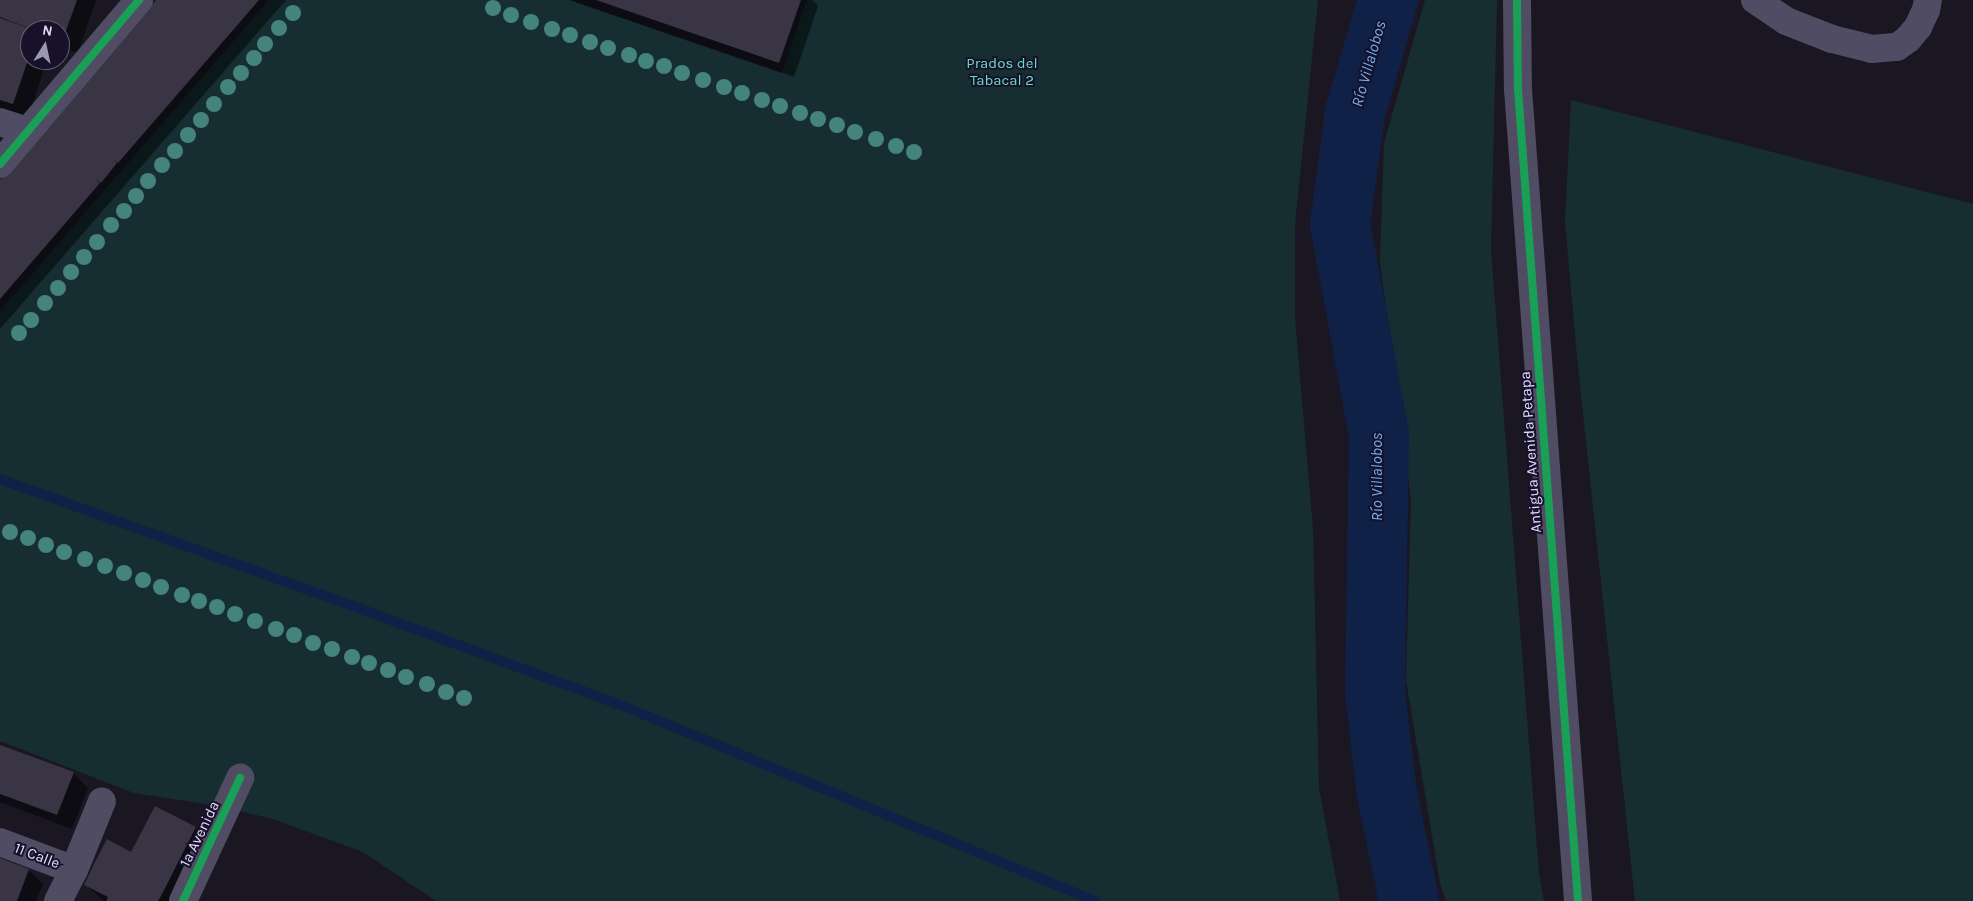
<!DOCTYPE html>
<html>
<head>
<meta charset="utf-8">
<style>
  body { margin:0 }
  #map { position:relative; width:1973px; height:901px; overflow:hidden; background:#1a1723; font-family:Karla,sans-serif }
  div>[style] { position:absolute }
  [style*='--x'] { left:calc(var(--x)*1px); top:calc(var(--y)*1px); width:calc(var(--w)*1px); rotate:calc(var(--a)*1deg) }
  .green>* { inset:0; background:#162e31 }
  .shadow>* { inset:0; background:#0007 }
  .stream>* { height:10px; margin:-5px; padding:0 5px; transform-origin:5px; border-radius:5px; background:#102147 }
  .river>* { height:60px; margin:-30px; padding:0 30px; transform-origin:30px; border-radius:30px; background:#102147 }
  .building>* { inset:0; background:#393545 }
  .minor>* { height:28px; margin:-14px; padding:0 14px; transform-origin:14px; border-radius:14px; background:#4f4c64 }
  .cycleway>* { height:8px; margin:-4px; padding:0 4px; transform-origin:4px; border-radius:4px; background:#1a9f57 }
  .trees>* { width:16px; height:16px; margin:-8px; border-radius:50%; background:#45837d }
  span { translate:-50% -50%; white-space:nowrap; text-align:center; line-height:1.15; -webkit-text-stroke:4px #171129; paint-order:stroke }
  .park-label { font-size:15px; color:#68dcc6 }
  .street-label { font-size:15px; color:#e1dbfe }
  .water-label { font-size:16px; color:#6db1fa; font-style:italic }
  .north { position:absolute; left:20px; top:20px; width:50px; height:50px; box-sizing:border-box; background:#171129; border:1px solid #68627e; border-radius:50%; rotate:10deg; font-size:14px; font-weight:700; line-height:20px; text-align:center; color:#e1dbfe }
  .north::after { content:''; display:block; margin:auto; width:18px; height:22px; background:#9b96b1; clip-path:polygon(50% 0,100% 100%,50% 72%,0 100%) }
</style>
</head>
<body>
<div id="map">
  <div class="green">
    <div style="clip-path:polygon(269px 0,570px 0,782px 73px,807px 0,1318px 0,1295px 224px,1295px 319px,1313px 528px,1319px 788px,1340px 901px,436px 901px,363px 852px,273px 819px,213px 805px,134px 793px,0 741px,0 311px)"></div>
    <div style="clip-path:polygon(1425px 0,1497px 0,1491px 250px,1539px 874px,1544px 901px,1446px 901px,1440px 883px,1406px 680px,1411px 501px,1380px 261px,1384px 143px)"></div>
    <div style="clip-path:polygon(1571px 100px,1973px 204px,1973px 901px,1635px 901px,1577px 357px,1565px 222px)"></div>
  </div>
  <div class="shadow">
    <div style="clip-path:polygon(0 0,96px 0,78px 53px,60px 47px,60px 30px,30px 30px,30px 60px,47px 60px,28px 118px,0 108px,0 20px,21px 27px,23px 24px,0 18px)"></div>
    <div style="clip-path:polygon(158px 0,286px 0,0 329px,0 182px)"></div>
    <div style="clip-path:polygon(569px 0,813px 0,818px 6px,794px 77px)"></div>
    <div style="clip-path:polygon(0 746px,73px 773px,88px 788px,72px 829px,0 802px)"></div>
    <div style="clip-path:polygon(195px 828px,210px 843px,180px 901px,104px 901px,85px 884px,132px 854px)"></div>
    <div style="clip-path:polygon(0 859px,28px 870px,43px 884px,36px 901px,0 901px)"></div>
  </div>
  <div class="stream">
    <div style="--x:0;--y:479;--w:384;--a:19.8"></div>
    <div style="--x:361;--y:609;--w:277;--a:20.3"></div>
    <div style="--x:621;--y:705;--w:513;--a:22.47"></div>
  </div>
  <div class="river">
    <div style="--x:1388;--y:0;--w:118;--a:106.3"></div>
    <div style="--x:1355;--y:113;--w:112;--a:97.7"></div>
    <div style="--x:1340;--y:224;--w:214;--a:79.5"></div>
    <div style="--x:1379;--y:434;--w:259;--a:90.9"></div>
    <div style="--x:1375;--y:693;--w:102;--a:83.2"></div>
    <div style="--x:1387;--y:794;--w:109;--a:78.4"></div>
  </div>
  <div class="building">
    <div style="clip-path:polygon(0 0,77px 0,63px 39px,60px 38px,60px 30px,34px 30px,0 17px)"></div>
    <div style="clip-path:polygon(156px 0,259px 0,118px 163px,113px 159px,117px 163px,101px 183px,95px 178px,100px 183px,0 299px,0 180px)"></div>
    <div style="clip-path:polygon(596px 0,801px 0,779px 63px)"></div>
    <div style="clip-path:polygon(0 18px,34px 30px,30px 30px,30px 54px,13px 104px,0 100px)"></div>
    <div style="clip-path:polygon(0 745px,74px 772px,57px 815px,0 794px)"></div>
    <div style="clip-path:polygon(155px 806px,196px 827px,161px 896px,158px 901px,106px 901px,108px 897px,84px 885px,95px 862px,107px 839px,131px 852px)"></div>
    <div style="clip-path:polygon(0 858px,29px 869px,17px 901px,0 901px)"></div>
  </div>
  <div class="minor">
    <div style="--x:1517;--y:0;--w:89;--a:89.4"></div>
    <div style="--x:1518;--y:89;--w:814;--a:85.77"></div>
    <div style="--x:1755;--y:0;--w:37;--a:34"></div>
    <div style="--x:1786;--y:21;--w:49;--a:21.4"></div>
    <div style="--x:1832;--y:39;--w:41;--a:14"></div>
    <div style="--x:1872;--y:49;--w:25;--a:-5"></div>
    <div style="--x:1897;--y:47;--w:14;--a:-36"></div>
    <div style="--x:1908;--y:39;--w:16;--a:-50"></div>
    <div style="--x:1918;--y:27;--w:19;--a:-65"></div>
    <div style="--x:1926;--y:10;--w:10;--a:-79"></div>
    <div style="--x:0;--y:122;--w:29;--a:18"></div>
    <div style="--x:0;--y:164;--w:215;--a:-49.7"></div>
    <div style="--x:0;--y:842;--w:79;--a:20.7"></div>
    <div style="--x:58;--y:901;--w:35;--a:-63"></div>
    <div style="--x:74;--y:870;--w:74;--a:-67.9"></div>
    <div style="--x:183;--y:901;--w:136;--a:-65.1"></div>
  </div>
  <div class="cycleway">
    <div style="--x:1517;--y:0;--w:89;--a:89.4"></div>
    <div style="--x:1518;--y:89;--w:814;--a:85.77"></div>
    <div style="--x:0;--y:164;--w:215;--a:-49.7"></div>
    <div style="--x:183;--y:901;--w:136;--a:-65.1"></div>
  </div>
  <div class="trees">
    <div style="left:493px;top:8px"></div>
    <div style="left:293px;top:13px"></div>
    <div style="left:511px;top:15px"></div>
    <div style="left:531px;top:22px"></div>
    <div style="left:279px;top:28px"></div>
    <div style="left:552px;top:29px"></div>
    <div style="left:570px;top:35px"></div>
    <div style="left:590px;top:42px"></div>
    <div style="left:265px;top:44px"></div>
    <div style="left:608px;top:48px"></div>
    <div style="left:629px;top:55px"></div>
    <div style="left:254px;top:58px"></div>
    <div style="left:646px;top:61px"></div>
    <div style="left:664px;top:66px"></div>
    <div style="left:241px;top:73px"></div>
    <div style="left:682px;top:73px"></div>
    <div style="left:703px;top:80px"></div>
    <div style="left:228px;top:87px"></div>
    <div style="left:724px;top:87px"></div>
    <div style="left:742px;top:93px"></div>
    <div style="left:762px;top:100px"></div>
    <div style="left:214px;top:104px"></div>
    <div style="left:780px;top:106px"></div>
    <div style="left:800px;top:113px"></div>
    <div style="left:818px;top:119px"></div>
    <div style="left:201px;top:120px"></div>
    <div style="left:837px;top:125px"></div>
    <div style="left:855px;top:132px"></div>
    <div style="left:188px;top:135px"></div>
    <div style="left:876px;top:139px"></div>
    <div style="left:896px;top:146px"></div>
    <div style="left:175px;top:151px"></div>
    <div style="left:914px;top:152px"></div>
    <div style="left:162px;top:165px"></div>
    <div style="left:148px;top:181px"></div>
    <div style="left:136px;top:196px"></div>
    <div style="left:124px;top:211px"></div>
    <div style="left:111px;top:225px"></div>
    <div style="left:97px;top:242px"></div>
    <div style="left:84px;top:257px"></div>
    <div style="left:71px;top:272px"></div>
    <div style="left:58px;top:288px"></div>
    <div style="left:45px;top:303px"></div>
    <div style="left:31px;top:320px"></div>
    <div style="left:19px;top:333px"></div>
    <div style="left:10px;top:532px"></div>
    <div style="left:28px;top:538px"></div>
    <div style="left:46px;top:545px"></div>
    <div style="left:64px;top:552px"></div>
    <div style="left:85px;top:559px"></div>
    <div style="left:105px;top:566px"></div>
    <div style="left:124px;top:573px"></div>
    <div style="left:143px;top:580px"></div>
    <div style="left:161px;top:587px"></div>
    <div style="left:182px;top:595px"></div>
    <div style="left:199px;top:601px"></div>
    <div style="left:217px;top:607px"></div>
    <div style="left:235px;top:614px"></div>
    <div style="left:255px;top:621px"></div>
    <div style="left:276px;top:629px"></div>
    <div style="left:294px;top:635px"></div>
    <div style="left:313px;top:643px"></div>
    <div style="left:332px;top:649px"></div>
    <div style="left:352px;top:657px"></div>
    <div style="left:369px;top:663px"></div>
    <div style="left:388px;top:670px"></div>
    <div style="left:406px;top:677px"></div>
    <div style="left:427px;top:684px"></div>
    <div style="left:446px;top:692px"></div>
    <div style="left:464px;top:698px"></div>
  </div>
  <div class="park-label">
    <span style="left:1002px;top:72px">Prados del<br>Tabacal 2</span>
  </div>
  <div class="street-label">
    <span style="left:1531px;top:452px;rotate:-94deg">Antigua Avenida Petapa</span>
    <span style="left:200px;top:834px;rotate:-64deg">1a Avenida</span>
    <span style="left:37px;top:856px;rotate:21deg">11 Calle</span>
  </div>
  <div class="water-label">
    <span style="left:1369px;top:64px;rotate:-74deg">Río Villalobos</span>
    <span style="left:1377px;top:477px;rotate:-90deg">Río Villalobos</span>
  </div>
  <div class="north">N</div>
</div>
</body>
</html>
